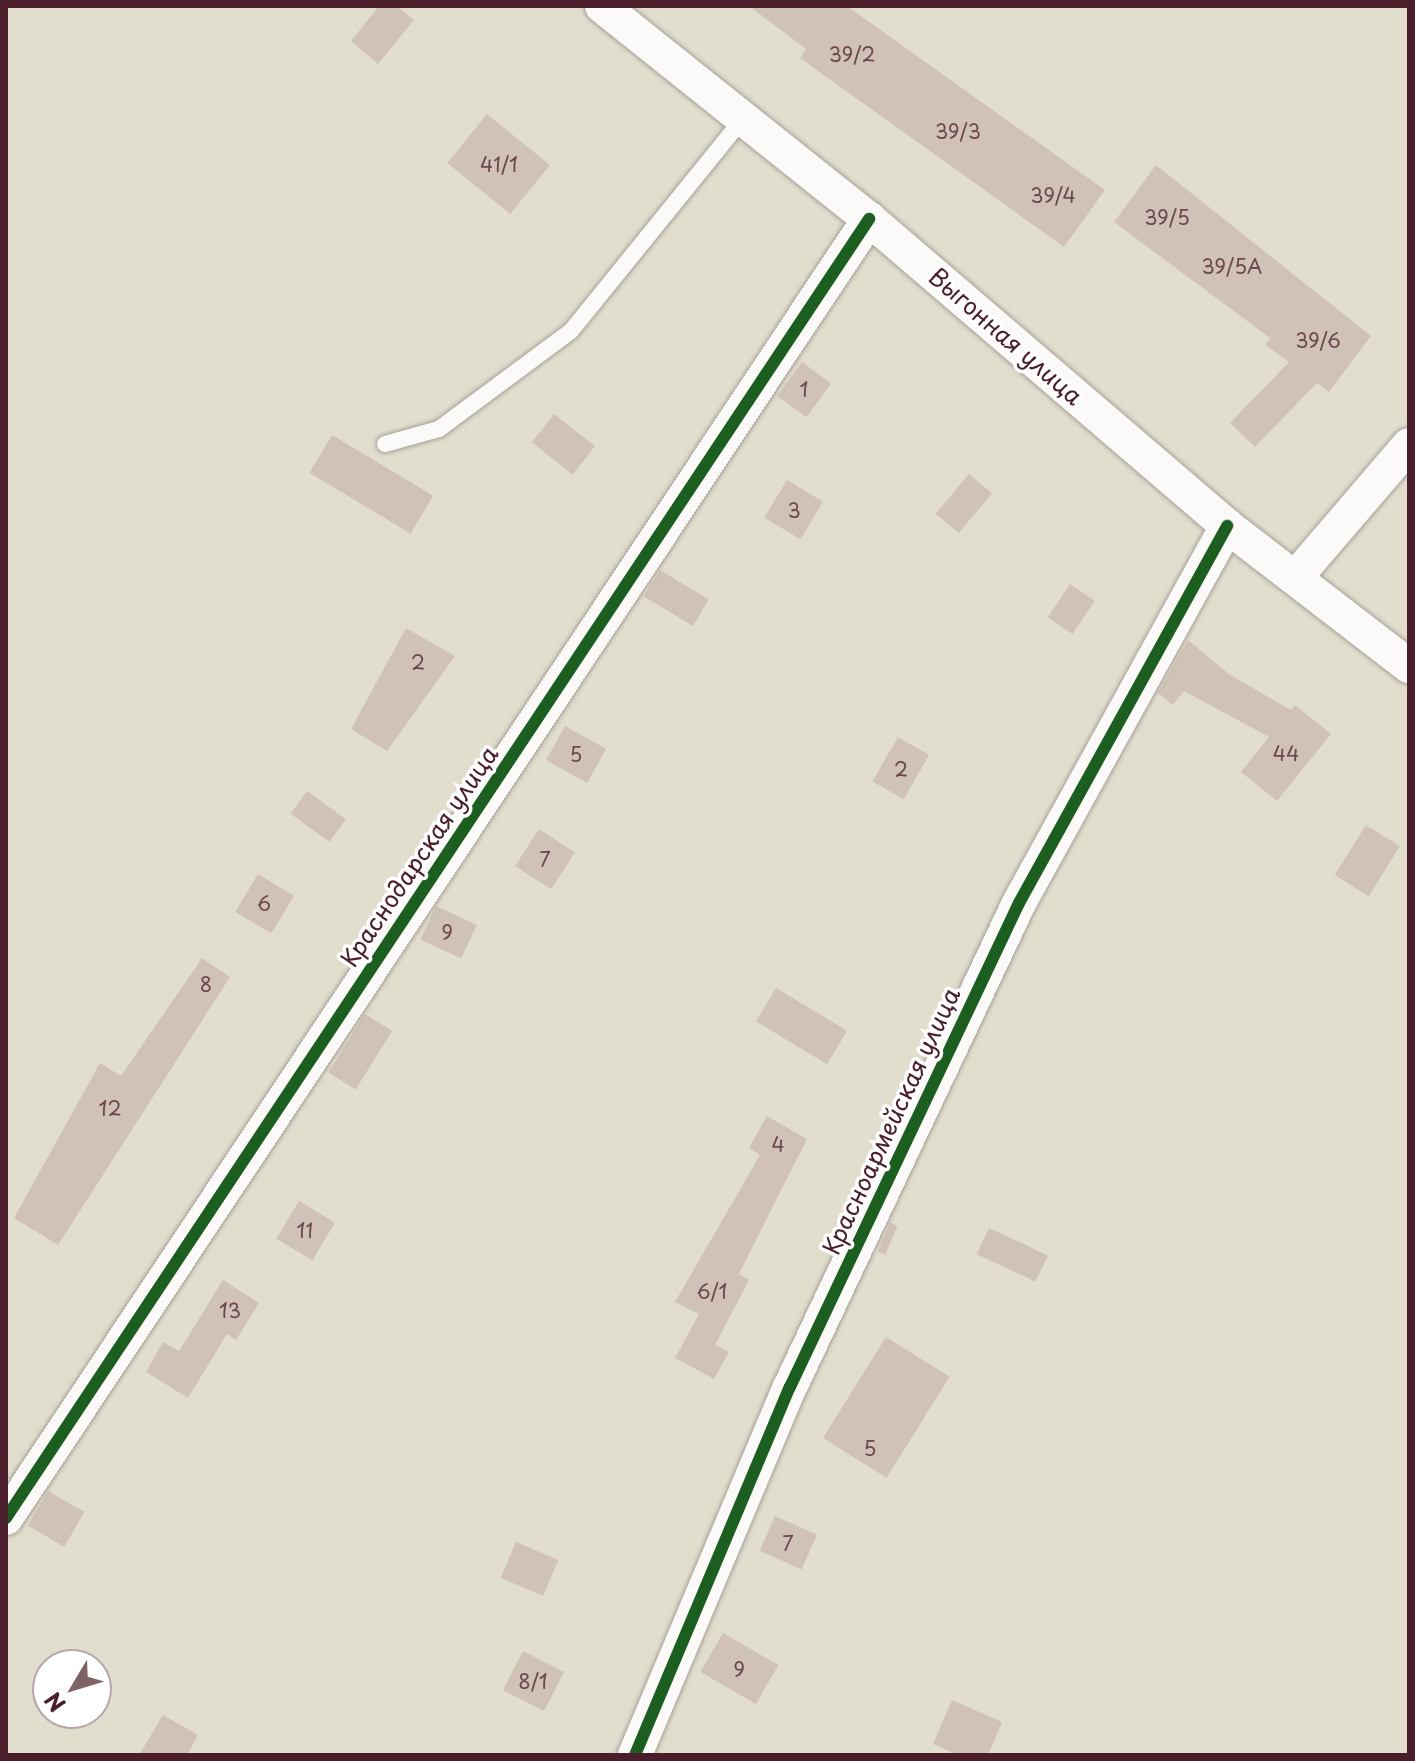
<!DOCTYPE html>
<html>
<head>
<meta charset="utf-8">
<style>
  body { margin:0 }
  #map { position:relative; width:1415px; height:1761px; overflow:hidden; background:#e2dece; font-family:"Playpen Sans",sans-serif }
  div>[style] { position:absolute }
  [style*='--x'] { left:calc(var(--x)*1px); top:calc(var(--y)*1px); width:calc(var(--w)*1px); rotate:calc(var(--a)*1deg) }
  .building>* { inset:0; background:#d0c2b7; transform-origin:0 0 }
  .roads { filter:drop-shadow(0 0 2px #a7a098) drop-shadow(0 0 2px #a7a098) }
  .service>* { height:16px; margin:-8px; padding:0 8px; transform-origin:8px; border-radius:8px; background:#fbfaf8 }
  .minor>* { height:34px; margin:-17px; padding:0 17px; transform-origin:17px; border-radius:17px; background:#fbfaf8 }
  .cycleway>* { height:12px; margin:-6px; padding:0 6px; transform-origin:6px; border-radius:6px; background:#1b5e20 }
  span { translate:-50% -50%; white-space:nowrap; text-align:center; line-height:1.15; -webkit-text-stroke:7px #fff; paint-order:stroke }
  .number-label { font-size:20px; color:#6c484e }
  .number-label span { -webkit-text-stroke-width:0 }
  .street-label { font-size:24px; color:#4a1f2b }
  .frame { position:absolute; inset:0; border:8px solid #4a1f2b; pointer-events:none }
  .north { position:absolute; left:32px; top:1649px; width:80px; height:80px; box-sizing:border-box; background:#fff; border:2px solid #b7a5aa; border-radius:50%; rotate:232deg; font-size:22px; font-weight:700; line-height:32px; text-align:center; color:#4a1f2b }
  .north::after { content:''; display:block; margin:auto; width:28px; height:36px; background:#7f6264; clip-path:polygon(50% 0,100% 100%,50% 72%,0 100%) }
</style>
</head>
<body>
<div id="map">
  <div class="building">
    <div style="clip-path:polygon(379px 6px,397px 6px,414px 20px,378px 64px,351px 41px)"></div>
    <div style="clip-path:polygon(749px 6px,847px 6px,1105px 190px,1064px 247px,800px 58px,806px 49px)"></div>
    <div style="left:487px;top:114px;width:81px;height:63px;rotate:39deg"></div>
    <div style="clip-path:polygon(1156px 165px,1371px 336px,1329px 392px,1317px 383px,1255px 447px,1230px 423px,1289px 362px,1265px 345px,1270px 338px,1114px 222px)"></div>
    <div style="left:802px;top:362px;width:36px;height:42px;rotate:36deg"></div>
    <div style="left:554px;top:414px;width:52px;height:36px;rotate:38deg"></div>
    <div style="left:332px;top:435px;width:118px;height:44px;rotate:31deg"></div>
    <div style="left:969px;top:474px;width:30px;height:52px;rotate:40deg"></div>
    <div style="left:787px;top:480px;width:42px;height:44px;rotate:31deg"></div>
    <div style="left:660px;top:570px;width:57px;height:31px;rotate:31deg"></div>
    <div style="left:1070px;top:584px;width:30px;height:40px;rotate:34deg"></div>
    <div style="clip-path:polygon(406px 628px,455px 656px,387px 751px,351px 729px)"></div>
    <div style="clip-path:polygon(1188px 640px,1230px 675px,1291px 710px,1295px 705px,1331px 734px,1277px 801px,1241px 772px,1269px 737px,1184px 691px,1173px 705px,1158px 693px)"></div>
    <div style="left:565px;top:726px;width:47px;height:39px;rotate:29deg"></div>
    <div style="left:898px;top:737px;width:36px;height:51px;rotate:30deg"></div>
    <div style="left:307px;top:791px;width:48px;height:28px;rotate:36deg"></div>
    <div style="left:1366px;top:825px;width:40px;height:59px;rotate:32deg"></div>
    <div style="left:539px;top:829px;width:43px;height:44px;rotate:33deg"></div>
    <div style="left:258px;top:874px;width:42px;height:44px;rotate:31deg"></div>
    <div style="left:436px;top:906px;width:45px;height:37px;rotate:25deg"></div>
    <div style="clip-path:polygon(202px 958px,230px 977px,58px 1245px,14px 1218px,100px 1063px,121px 1076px)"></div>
    <div style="left:776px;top:988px;width:83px;height:39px;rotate:31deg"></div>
    <div style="left:365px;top:1014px;width:32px;height:69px;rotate:32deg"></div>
    <div style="clip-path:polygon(767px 1116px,807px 1139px,739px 1274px,749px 1280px,715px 1345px,729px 1352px,714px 1379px,675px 1358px,699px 1314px,675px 1302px,760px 1155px,749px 1148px)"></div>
    <div style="left:299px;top:1201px;width:42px;height:44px;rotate:31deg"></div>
    <div style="left:890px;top:1223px;width:8px;height:31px;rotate:23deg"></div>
    <div style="left:989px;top:1228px;width:65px;height:29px;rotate:25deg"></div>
    <div style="clip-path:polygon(223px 1280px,259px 1303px,236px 1340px,227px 1334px,188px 1398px,146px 1372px,163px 1342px,179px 1351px)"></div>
    <div style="left:886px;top:1337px;width:75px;height:119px;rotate:32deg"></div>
    <div style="left:48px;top:1491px;width:42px;height:40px;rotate:30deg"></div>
    <div style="left:775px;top:1516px;width:46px;height:38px;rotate:24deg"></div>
    <div style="left:516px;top:1542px;width:46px;height:39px;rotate:23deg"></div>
    <div style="left:723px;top:1633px;width:64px;height:45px;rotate:30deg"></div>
    <div style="left:523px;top:1651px;width:46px;height:44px;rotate:27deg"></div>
    <div style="clip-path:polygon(952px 1700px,1002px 1722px,988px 1755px,958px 1755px,933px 1744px)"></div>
    <div style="clip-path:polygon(163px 1715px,198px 1735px,187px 1755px,139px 1755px)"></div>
  </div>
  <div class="roads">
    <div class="service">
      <div style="--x:385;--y:444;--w:56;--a:-15.5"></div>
      <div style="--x:439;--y:429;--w:164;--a:-36.6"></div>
      <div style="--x:571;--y:331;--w:272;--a:-51"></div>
    </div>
    <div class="minor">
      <div style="--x:602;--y:6;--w:342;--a:38.6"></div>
      <div style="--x:869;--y:219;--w:472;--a:40.6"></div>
      <div style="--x:1227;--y:526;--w:230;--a:37.6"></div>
      <div style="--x:1295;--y:578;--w:175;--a:-49.4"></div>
      <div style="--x:6;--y:1518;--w:1560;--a:-56.4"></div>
      <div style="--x:635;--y:1755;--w:399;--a:-67.2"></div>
      <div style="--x:790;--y:1387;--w:535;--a:-64.68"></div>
      <div style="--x:1019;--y:903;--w:431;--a:-61.1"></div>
    </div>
  </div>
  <div class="cycleway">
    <div style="--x:6;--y:1518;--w:1560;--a:-56.4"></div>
    <div style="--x:635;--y:1755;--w:399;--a:-67.2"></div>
    <div style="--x:790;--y:1387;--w:535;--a:-64.68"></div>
    <div style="--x:1019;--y:903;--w:431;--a:-61.1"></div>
  </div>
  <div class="number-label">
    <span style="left:852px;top:54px">39/2</span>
    <span style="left:958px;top:131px">39/3</span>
    <span style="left:499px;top:164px">41/1</span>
    <span style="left:1053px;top:195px">39/4</span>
    <span style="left:1167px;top:217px">39/5</span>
    <span style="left:1232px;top:266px">39/5А</span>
    <span style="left:1318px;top:340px">39/6</span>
    <span style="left:804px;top:389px">1</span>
    <span style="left:794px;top:510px">3</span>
    <span style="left:418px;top:662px">2</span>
    <span style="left:1286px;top:753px">44</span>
    <span style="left:576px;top:754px">5</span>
    <span style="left:901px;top:769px">2</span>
    <span style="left:545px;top:859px">7</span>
    <span style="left:264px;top:903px">6</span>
    <span style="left:447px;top:932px">9</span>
    <span style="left:206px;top:984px">8</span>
    <span style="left:110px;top:1108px">12</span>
    <span style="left:778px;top:1144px">4</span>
    <span style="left:305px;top:1230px">11</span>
    <span style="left:712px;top:1291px">6/1</span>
    <span style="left:230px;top:1310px">13</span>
    <span style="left:870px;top:1448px">5</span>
    <span style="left:788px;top:1543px">7</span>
    <span style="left:739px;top:1669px">9</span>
    <span style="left:533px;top:1681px">8/1</span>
  </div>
  <div class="street-label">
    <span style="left:1006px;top:336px;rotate:41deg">Выгонная улица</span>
    <span style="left:419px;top:856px;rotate:-56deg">Краснодарская улица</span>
    <span style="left:891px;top:1121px;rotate:-65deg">Красноармейская улица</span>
  </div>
  <div class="frame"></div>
  <div class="north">N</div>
</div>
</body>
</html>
